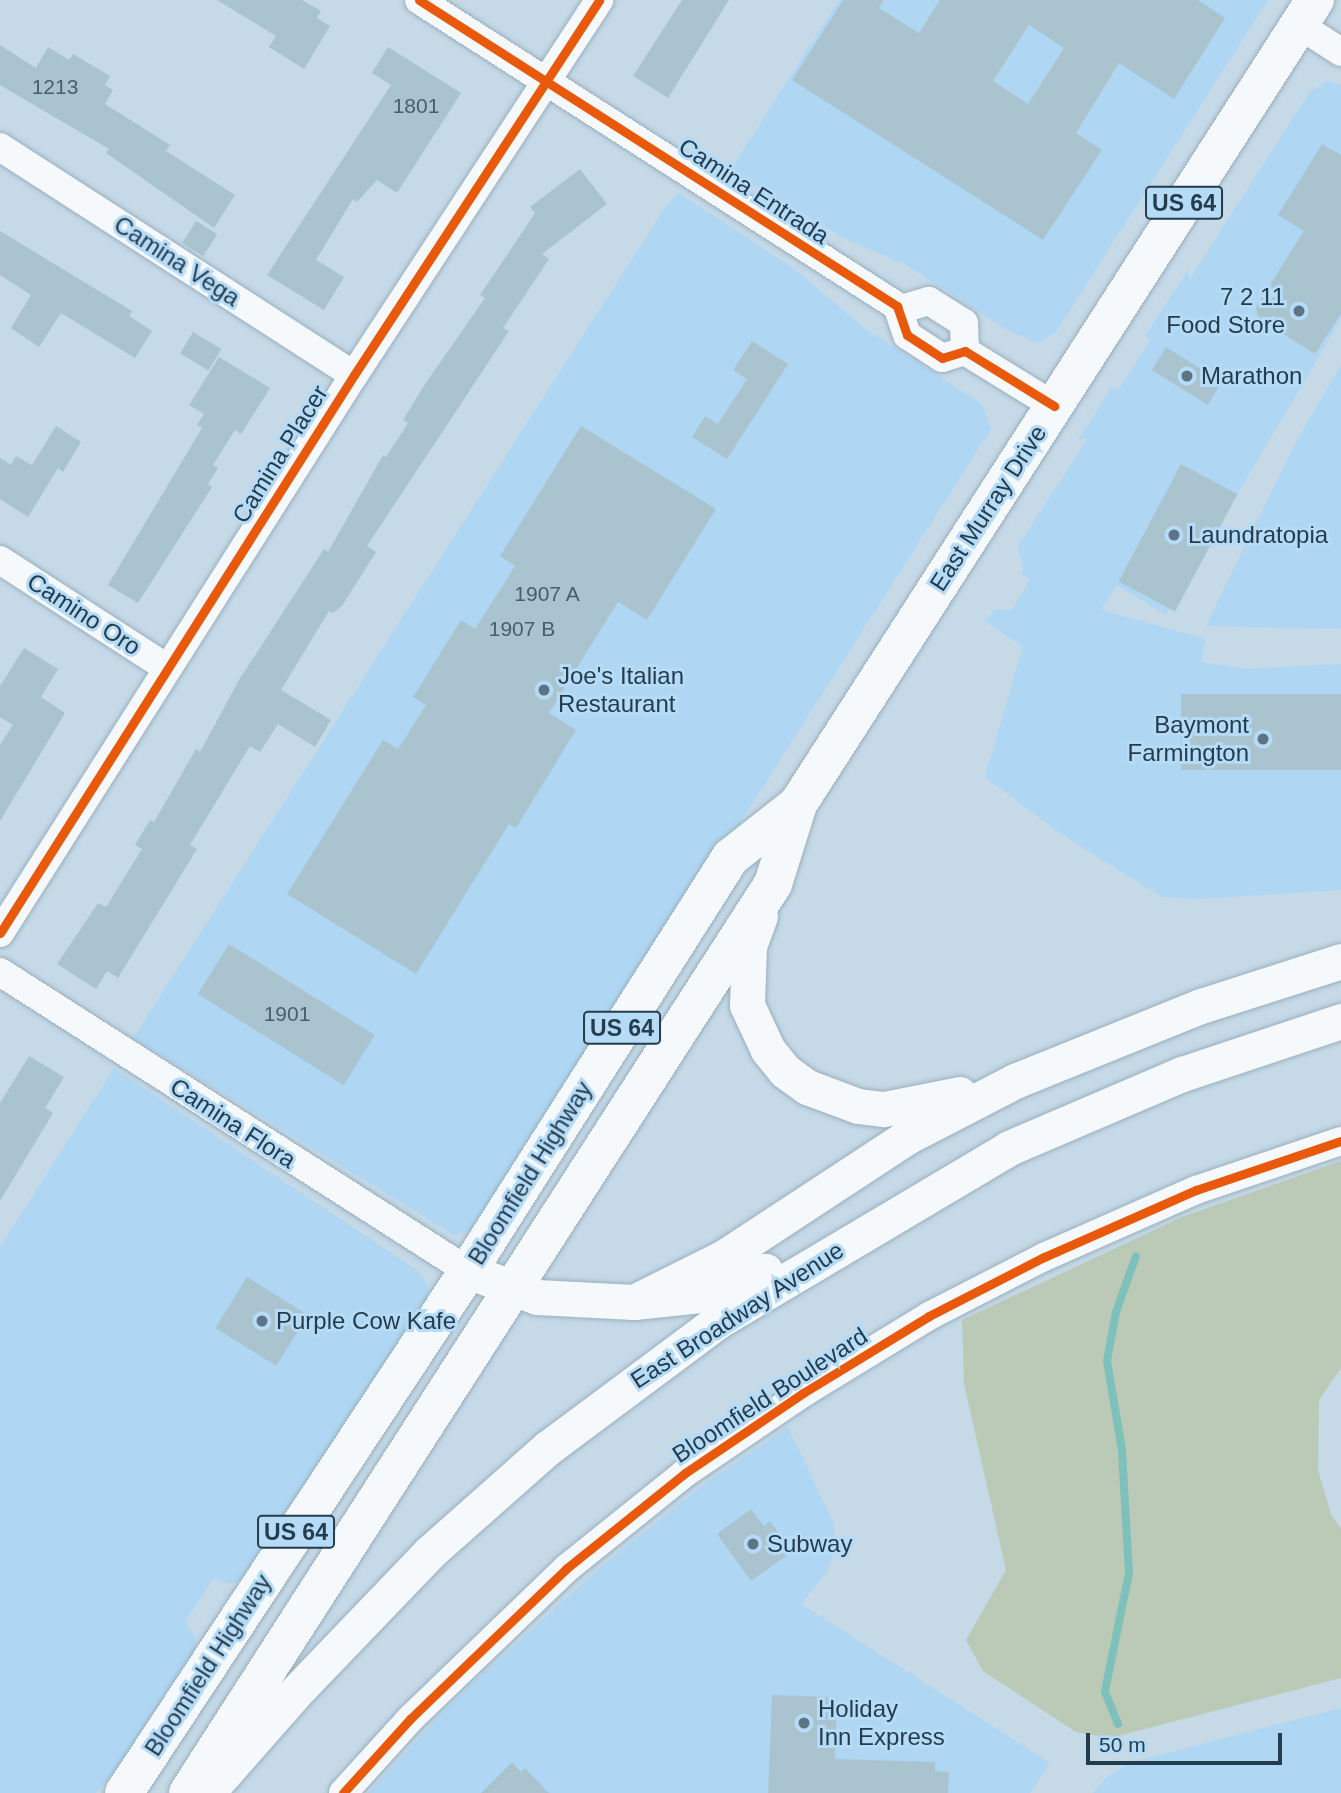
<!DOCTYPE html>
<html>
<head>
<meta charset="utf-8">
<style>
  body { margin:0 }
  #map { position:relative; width:1341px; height:1793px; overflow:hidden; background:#c5d9e7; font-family:Helvetica,sans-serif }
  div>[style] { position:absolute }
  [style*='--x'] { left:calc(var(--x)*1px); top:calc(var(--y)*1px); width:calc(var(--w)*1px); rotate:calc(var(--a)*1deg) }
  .built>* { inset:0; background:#afd7f3 }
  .green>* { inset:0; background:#bacab7 }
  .stream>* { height:8px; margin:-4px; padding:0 4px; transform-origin:4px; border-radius:4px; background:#7ec1ba }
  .building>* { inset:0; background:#aac4cf; transform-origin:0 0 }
  .roads { filter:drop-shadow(0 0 2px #9aafbd) drop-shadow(0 0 2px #9aafbd) }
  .minor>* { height:28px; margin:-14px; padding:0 14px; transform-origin:14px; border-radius:14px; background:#f6f9fb }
  .major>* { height:35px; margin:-17.5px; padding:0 17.5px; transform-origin:17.5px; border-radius:17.5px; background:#f6f9fb }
  .highway>* { height:38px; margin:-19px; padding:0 19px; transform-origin:19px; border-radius:19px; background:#f6f9fb }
  .cycleway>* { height:9px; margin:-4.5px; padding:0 4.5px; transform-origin:4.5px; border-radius:4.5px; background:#e8590c }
  .dots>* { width:19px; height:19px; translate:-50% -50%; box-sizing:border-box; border:4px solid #b6dbf6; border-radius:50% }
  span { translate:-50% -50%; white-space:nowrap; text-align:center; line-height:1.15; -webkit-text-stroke:6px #b6dbf6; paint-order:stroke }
  .number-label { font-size:21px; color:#455f6f }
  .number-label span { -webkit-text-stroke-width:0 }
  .shield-label span { padding:2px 5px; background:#b6dbf6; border:2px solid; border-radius:5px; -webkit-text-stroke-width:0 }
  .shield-label { font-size:23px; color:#233d4f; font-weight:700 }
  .street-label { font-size:24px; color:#233d4f }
  .poi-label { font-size:24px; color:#233d4f }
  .right { translate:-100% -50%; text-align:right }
  .left { translate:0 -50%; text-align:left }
  .scale { position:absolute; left:1086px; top:1733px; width:196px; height:32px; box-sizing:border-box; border:4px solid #233d4f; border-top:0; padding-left:9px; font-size:21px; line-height:24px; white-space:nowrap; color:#233d4f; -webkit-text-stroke:5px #b6dbf6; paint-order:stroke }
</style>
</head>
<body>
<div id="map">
  <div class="built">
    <div style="clip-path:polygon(839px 0,1268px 0,1056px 332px,1038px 343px,1007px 330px,907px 265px,848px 240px,730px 171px)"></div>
    <div style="clip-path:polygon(1327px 81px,1341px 85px,1341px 319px,1166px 615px,1117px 585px,1101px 610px,1206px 639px,1201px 662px,1248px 669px,1341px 664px,1341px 890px,1199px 899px,1162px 897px,1064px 836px,985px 777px,1023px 646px,984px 621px,996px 609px,1011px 611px,1030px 580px,1021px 574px,1024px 569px,1018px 546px,1088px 438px,1078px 440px,1111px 388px,1118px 390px,1150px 341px,1146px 335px,1188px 270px,1189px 280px,1309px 93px)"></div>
    <div style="clip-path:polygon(679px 193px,795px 269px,864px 328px,982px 404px,991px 429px,587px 1063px,475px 1229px,454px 1235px,133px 1038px,664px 209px)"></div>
    <div style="clip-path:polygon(1341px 365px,1341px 629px,1206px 626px,1294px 445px)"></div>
    <div style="clip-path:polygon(114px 1068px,418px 1271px,427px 1283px,429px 1299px,246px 1579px,230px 1584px,213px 1579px,185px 1622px,195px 1635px,197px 1652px,152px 1727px,96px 1793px,0 1793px,0 1247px)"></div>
    <div style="clip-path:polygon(788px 1427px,834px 1524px,835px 1549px,827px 1572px,801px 1604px,1050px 1763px,1030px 1793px,368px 1793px,453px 1701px,603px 1565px,706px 1483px)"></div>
    <div style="clip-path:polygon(1341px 1708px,1341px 1793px,1093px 1793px,1107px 1777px,1132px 1762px)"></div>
  </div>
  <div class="green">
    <div style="clip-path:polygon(1341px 1161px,1341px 1368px,1319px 1400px,1318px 1470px,1331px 1514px,1341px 1529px,1341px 1678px,1110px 1738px,1076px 1732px,983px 1671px,966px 1640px,1006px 1570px,964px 1384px,962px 1320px,1182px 1217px)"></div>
  </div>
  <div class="stream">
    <div style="--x:1118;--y:1724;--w:35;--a:-112"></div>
    <div style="--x:1105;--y:1691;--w:120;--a:-78.5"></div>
    <div style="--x:1129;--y:1573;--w:123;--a:-93.3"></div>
    <div style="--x:1122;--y:1450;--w:90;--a:-99.6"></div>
    <div style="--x:1107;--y:1361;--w:50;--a:-79.6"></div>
    <div style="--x:1116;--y:1312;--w:59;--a:-70.3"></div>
  </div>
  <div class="building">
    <div style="clip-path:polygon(217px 0,302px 0,321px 11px,317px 18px,330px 26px,304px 69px,269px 47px,276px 36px)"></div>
    <div style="clip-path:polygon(682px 0,729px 0,668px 98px,633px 76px)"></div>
    <div style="clip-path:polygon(evenodd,843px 0,884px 0,879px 8px,919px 33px,940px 0,1198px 0,1225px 18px,1174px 99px,1119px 63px,1076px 133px,1102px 150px,1043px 240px,792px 80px,843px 0,1029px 25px,1064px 48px,1028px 104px,993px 81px,1029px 25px)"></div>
    <div style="clip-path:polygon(0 45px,36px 68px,48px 47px,69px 60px,73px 54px,110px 76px,105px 85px,113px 90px,105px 104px,170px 145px,166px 151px,235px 195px,214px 228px,106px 153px,109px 149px,0 85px)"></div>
    <div style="clip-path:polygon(388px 47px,461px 93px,397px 193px,377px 180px,357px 202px,353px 199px,316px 260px,344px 277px,324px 310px,267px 275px,391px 85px,372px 73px)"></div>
    <div style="clip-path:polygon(1322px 144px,1341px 155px,1341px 314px,1315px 354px,1258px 318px,1256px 307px,1304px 231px,1278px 215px)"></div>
    <div style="clip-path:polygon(580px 169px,607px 204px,542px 254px,549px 259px,503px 328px,509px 331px,367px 546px,376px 552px,342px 606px,333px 613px,329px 611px,281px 690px,331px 720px,315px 747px,278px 724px,260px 752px,250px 746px,190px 845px,197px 849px,118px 978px,107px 971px,96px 989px,57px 964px,98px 903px,106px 907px,142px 849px,135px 845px,150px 820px,154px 822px,196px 749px,200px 752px,239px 680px,324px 549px,328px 552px,383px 455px,386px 457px,408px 423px,403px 420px,425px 384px,485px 298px,480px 295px,535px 213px,530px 207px)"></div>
    <div style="left:196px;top:221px;width:25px;height:26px;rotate:32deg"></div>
    <div style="clip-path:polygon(0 231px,132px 311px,129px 316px,152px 331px,135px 358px,61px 313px,39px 347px,11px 328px,31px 295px,0 275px)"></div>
    <div style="left:193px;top:332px;width:33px;height:25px;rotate:31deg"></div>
    <div style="clip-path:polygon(752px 341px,788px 364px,727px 459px,692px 437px,705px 416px,718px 424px,747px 379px,733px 370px)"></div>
    <div style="left:1166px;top:347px;width:66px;height:27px;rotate:32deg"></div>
    <div style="clip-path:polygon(219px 357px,270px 388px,241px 434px,235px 430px,213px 465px,218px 468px,208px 484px,212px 487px,138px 603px,108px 585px,202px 428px,197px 425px,204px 414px,189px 405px)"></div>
    <div style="clip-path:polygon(56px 426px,81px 442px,63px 472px,58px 468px,28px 517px,0 499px,0 458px,11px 465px,16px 456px,32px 465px)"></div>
    <div style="clip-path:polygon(581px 426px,716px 509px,647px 620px,618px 602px,549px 713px,576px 730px,516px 828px,509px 824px,416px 974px,287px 894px,383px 740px,398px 749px,426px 705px,413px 697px,461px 620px,475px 629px,515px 566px,500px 556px)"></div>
    <div style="left:1181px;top:464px;width:64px;height:133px;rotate:28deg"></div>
    <div style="clip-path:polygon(24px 648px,58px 669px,41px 697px,65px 713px,0 821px,0 745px,13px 725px,0 717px,0 686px)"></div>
    <div style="left:1341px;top:694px;width:76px;height:160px;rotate:90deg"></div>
    <div style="left:229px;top:944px;width:172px;height:59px;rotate:32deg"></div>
    <div style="clip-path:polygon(29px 1056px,64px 1077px,45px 1108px,53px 1113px,0 1201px,0 1103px)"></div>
    <div style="left:247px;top:1277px;width:72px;height:60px;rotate:32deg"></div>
    <div style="clip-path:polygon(751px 1509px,764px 1526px,770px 1521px,785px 1542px,779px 1546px,786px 1556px,751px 1581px,717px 1534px)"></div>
    <div style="clip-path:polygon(772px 1695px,837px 1697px,835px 1759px,935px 1762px,935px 1771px,949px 1772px,948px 1793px,768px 1793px)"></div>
    <div style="clip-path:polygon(512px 1762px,521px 1772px,525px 1768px,549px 1793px,481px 1793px)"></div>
  </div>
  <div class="roads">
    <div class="minor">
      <div style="--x:419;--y:0;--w:568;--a:32.63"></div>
      <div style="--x:897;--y:306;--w:31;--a:71"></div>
      <div style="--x:907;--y:335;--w:42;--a:33.3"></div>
      <div style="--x:942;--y:358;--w:24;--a:-17"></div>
      <div style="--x:965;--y:351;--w:105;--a:31.7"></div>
      <div style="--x:1299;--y:25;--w:50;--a:32.7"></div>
      <div style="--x:0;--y:147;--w:421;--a:32.8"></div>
      <div style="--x:902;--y:309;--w:28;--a:-17"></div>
      <div style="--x:929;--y:301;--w:41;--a:32.2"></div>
      <div style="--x:964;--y:323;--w:28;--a:88"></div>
      <div style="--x:0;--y:560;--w:199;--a:32.9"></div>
      <div style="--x:0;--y:933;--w:661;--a:-57.61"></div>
      <div style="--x:354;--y:375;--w:448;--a:-56.8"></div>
      <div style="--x:0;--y:972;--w:555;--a:32.57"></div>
      <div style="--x:343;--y:1793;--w:100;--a:-47.8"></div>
      <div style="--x:410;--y:1719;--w:218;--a:-43.9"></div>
      <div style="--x:567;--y:1568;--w:151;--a:-38.8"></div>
      <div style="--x:685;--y:1473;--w:143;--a:-34.1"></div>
      <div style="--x:803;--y:1393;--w:148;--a:-31.4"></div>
      <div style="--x:929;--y:1316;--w:129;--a:-27.2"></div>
      <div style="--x:1044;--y:1257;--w:166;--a:-23.8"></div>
      <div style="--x:1196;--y:1190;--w:153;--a:-18.7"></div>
    </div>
    <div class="major">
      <div style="--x:760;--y:916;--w:33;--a:110"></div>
      <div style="--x:749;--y:947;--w:58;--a:92"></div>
      <div style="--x:747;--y:1005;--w:50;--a:65"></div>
      <div style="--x:768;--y:1050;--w:27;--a:51"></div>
      <div style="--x:785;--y:1071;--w:27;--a:36"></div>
      <div style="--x:807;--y:1087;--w:54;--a:20.4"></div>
      <div style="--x:858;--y:1106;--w:26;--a:7"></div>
      <div style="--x:884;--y:1109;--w:77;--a:-11.2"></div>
      <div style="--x:468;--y:1271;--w:74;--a:20.6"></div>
      <div style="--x:537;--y:1297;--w:97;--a:3"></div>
      <div style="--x:634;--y:1302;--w:77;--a:-5.9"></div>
      <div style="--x:711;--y:1294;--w:59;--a:-23.1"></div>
      <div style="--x:634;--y:1302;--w:101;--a:-26.6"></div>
      <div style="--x:724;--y:1257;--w:217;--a:-33.3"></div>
      <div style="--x:905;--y:1138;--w:124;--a:-27.4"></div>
      <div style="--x:1015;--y:1081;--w:201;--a:-22"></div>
      <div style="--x:1201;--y:1006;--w:147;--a:-17.8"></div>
      <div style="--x:207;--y:1793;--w:130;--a:-48.7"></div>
      <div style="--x:293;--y:1695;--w:197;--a:-46.2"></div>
      <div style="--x:429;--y:1553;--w:160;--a:-41.5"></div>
      <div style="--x:549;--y:1447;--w:211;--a:-36.7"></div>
      <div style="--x:718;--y:1321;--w:339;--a:-30.7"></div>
      <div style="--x:1009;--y:1148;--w:188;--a:-23.2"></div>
      <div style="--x:1182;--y:1074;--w:168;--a:-18.4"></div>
    </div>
    <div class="highway">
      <div style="--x:124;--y:1793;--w:625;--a:-56.61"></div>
      <div style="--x:468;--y:1271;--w:490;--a:-57.6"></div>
      <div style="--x:731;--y:857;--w:85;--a:-38.3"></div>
      <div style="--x:188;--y:1793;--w:1081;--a:-57.24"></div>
      <div style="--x:773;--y:884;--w:84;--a:-72.6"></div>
      <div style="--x:798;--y:804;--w:956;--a:-57.26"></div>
    </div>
  </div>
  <div class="cycleway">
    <div style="--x:419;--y:0;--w:568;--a:32.63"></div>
    <div style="--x:897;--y:306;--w:31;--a:71"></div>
    <div style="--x:907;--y:335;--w:42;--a:33.3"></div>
    <div style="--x:942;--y:358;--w:24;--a:-17"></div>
    <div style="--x:965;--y:351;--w:105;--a:31.7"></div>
    <div style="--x:0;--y:933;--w:661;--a:-57.61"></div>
    <div style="--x:354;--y:375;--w:448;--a:-56.8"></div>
    <div style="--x:343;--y:1793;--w:100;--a:-47.8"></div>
    <div style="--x:410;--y:1719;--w:218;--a:-43.9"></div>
    <div style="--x:567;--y:1568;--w:151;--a:-38.8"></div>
    <div style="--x:685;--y:1473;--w:143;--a:-34.1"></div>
    <div style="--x:803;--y:1393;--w:148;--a:-31.4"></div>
    <div style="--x:929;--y:1316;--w:129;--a:-27.2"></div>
    <div style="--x:1044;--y:1257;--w:166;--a:-23.8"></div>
    <div style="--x:1196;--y:1190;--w:153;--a:-18.7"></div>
  </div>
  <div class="dots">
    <div style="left:1299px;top:311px;background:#5c7484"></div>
    <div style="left:1187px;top:376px;background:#5c7484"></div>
    <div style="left:1174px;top:535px;background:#5c7484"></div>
    <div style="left:544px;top:690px;background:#5c7484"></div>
    <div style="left:1263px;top:739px;background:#5c7484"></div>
    <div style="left:262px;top:1321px;background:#5c7484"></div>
    <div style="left:753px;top:1544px;background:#5c7484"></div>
    <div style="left:804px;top:1723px;background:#5c7484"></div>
  </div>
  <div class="number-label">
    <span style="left:55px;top:87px">1213</span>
    <span style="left:416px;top:106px">1801</span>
    <span style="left:547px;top:594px">1907 A</span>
    <span style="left:522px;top:629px">1907 B</span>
    <span style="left:287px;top:1014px">1901</span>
  </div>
  <div class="shield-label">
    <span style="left:1184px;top:203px">US 64</span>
    <span style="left:622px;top:1028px">US 64</span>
    <span style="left:296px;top:1532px">US 64</span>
  </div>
  <div class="street-label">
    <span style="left:754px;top:191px;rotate:33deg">Camina Entrada</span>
    <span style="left:177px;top:261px;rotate:33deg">Camina Vega</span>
    <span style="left:280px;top:454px;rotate:-58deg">Camina Placer</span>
    <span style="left:988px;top:508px;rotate:-57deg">East Murray Drive</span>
    <span style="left:84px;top:614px;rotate:33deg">Camino Oro</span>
    <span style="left:233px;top:1123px;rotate:33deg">Camina Flora</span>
    <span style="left:530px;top:1173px;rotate:-58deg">Bloomfield Highway</span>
    <span style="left:737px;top:1315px;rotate:-33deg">East Broadway Avenue</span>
    <span style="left:770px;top:1395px;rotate:-33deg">Bloomfield Boulevard</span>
    <span style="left:208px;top:1665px;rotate:-57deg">Bloomfield Highway</span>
  </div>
  <div class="poi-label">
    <span class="right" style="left:1285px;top:311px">7 2 11<br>Food Store</span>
    <span class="left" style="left:1201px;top:376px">Marathon</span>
    <span class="left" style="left:1188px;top:535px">Laundratopia</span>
    <span class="left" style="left:558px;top:690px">Joe's Italian<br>Restaurant</span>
    <span class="right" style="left:1249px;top:739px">Baymont<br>Farmington</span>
    <span class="left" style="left:276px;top:1321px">Purple Cow Kafe</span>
    <span class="left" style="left:767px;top:1544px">Subway</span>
    <span class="left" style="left:818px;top:1723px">Holiday<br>Inn Express</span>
  </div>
  <div class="scale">50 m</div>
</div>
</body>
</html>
